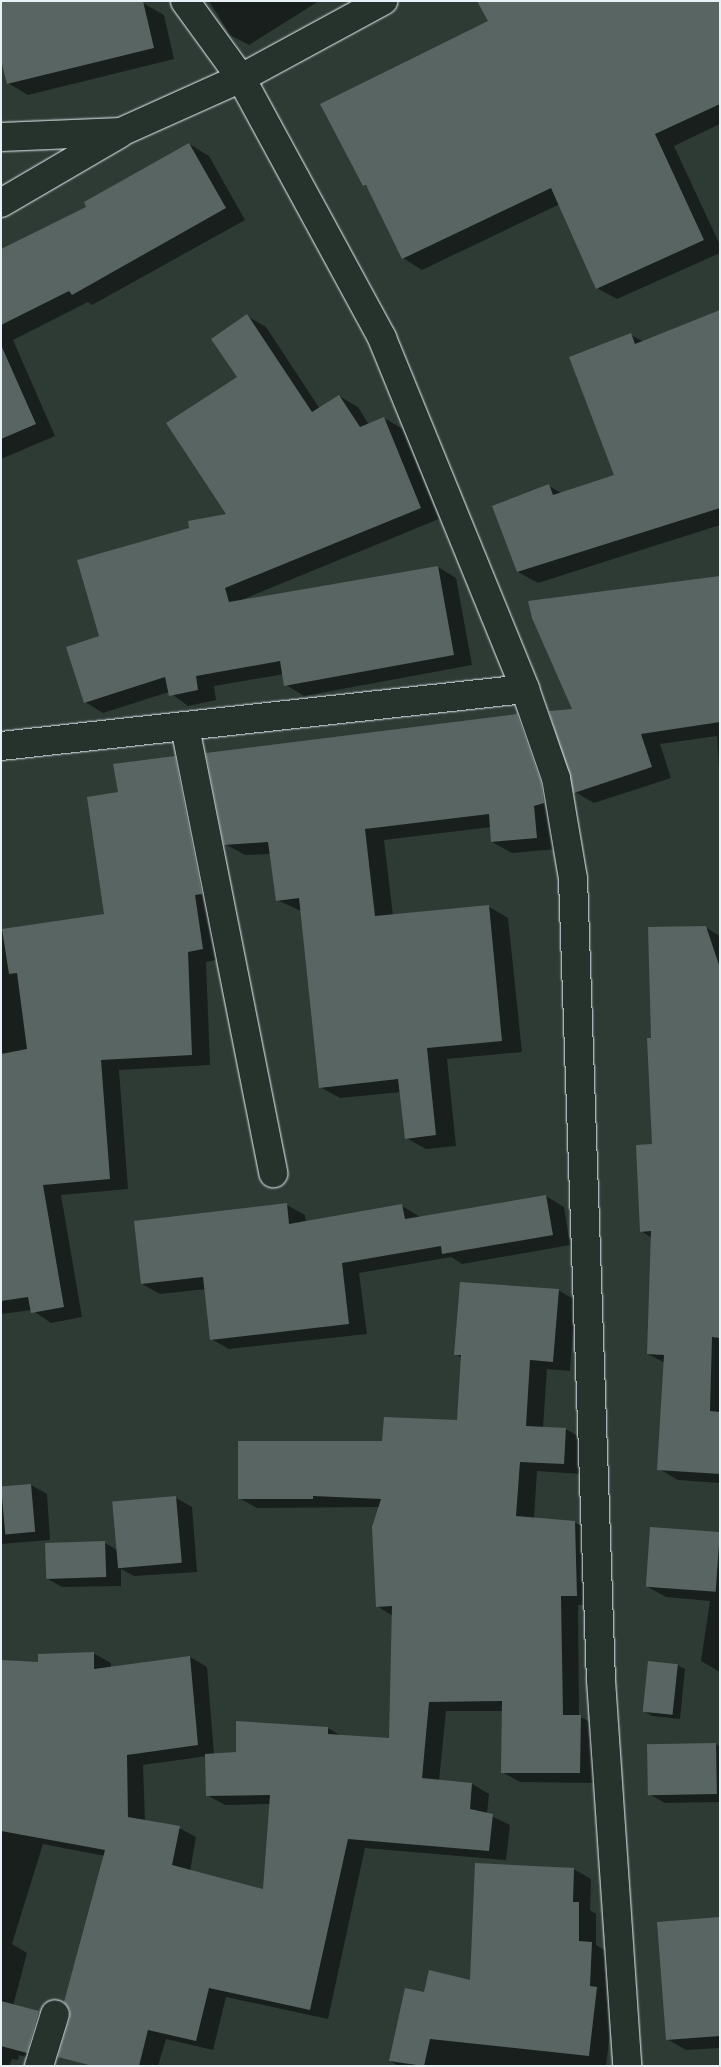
<!DOCTYPE html>
<html>
<head>
<meta charset="utf-8">
<style>
  body { margin:0 }
  #map { position:relative; width:721px; height:2067px; overflow:hidden; background:#2e3b35; font-family:"Balsamiq Sans",sans-serif }
  div>[style] { position:absolute }
  [style*='--x'] { left:calc(var(--x)*1px); top:calc(var(--y)*1px); width:calc(var(--w)*1px); rotate:calc(var(--a)*1deg) }
  .shadow>* { inset:0; background:#0007 }
  .building>* { inset:0; background:#596563; transform-origin:0 0 }
  .roads { filter:drop-shadow(0 0 1px #e8f1f8) drop-shadow(0 0 1px #e8f1f8) }
  .minor>* { height:28px; margin:-14px; padding:0 14px; transform-origin:14px; border-radius:14px; background:#26332d }
  span { translate:-50% -50%; white-space:nowrap; text-align:center; line-height:1.15; -webkit-text-stroke:4px #26332d; paint-order:stroke }
  .frame { position:absolute; inset:0; border:2px solid #e8f1f8; pointer-events:none }
</style>
</head>
<body>
<div id="map">
  <div class="shadow">
    <div style="clip-path:polygon(209px 1px,319px 1px,249px 45px,230px 35px)"></div>
    <div style="clip-path:polygon(720px 1px,720px 124px,674px 146px,720px 245px,720px 253px,617px 299px,597px 288px,560px 204px,422px 270px,403px 258px,369px 188px,364px 185px)"></div>
    <div style="clip-path:polygon(143px 3px,164px 15px,174px 59px,28px 95px,8px 83px)"></div>
    <div style="clip-path:polygon(189px 144px,209px 156px,245px 220px,92px 305px,88px 302px,13px 340px,55px 436px,1px 459px,1px 265px)"></div>
    <div style="clip-path:polygon(720px 311px,720px 525px,538px 583px,518px 572px,549px 486px,561px 493px,616px 476px,631px 335px,644px 342px)"></div>
    <div style="clip-path:polygon(247px 316px,266px 327px,320px 409px,339px 396px,358px 407px,369px 425px,384px 418px,403px 429px,439px 519px,239px 601px,438px 567px,456px 578px,472px 665px,304px 696px,286px 685px,284px 674px,214px 686px,216px 700px,188px 706px,169px 692px,103px 713px,85px 702px,101px 637px,191px 529px,228px 515px)"></div>
    <div style="clip-path:polygon(720px 577px,720px 786px,717px 736px,660px 744px,671px 778px,594px 803px,575px 792px,574px 710px)"></div>
    <div style="clip-path:polygon(517px 715px,537px 727px,557px 849px,512px 853px,492px 842px,491px 827px,384px 840px,393px 916px,488px 906px,508px 918px,522px 1052px,447px 1059px,456px 1146px,426px 1149px,406px 1138px,401px 1092px,340px 1098px,320px 1087px,301px 911px,277px 900px,271px 854px,245px 855px,225px 844px)"></div>
    <div style="clip-path:polygon(175px 758px,193px 769px,221px 959px,206px 962px,210px 1065px,119px 1070px,128px 1189px,61px 1195px,82px 1317px,51px 1323px,32px 1310px,1px 1314px,1px 930px,106px 915px,119px 793px)"></div>
    <div style="clip-path:polygon(705px 927px,720px 936px,720px 1483px,678px 1480px,659px 1469px,665px 1363px,648px 1354px,652px 1238px,641px 1231px,653px 1145px,652px 1039px)"></div>
    <div style="clip-path:polygon(546px 1196px,564px 1207px,570px 1245px,462px 1264px,451px 1257px,359px 1273px,367px 1334px,229px 1349px,211px 1339px,206px 1289px,160px 1294px,142px 1284px,287px 1205px,305px 1215px,306px 1222px,402px 1206px,420px 1217px)"></div>
    <div style="clip-path:polygon(evenodd,558px 1290px,575px 1300px,570px 1371px,547px 1369px,543px 1428px,566px 1429px,583px 1439px,581px 1474px,537px 1471px,534px 1519px,574px 1522px,592px 1532px,594px 1605px,578px 1605px,579px 1716px,598px 1726px,597px 1783px,520px 1782px,502px 1772px,503px 1711px,446px 1711px,439px 1781px,472px 1784px,489px 1794px,487px 1814px,510px 1825px,506px 1860px,365px 1848px,328px 2019px,226px 1997px,213px 2050px,166px 2039px,158px 2066px,93px 2066px,105px 1856px,43px 1844px,12px 1944px,27px 1953px,13px 2006px,39px 2013px,56px 2022px,44px 2062px,19px 2055px,18px 2060px,12px 2059px,9px 2066px,1px 2066px,1px 1661px,40px 1664px,93px 1653px,111px 1663px,111px 1668px,190px 1657px,207px 1667px,214px 1754px,237px 1754px,238px 1722px,328px 1728px,343px 1737px,390px 1739px,393px 1616px,377px 1606px,380px 1507px,257px 1508px,239px 1498px,383px 1442px,458px 1421px,462px 1358px,455px 1354px,558px 1290px,207px 1756px,207px 1795px,225px 1805px,270px 1804px,264px 1891px,190px 1871px,196px 1837px,179px 1828px,145px 1821px,143px 1765px,207px 1756px)"></div>
    <div style="clip-path:polygon(31px 1485px,47px 1494px,50px 1540px,1px 1544px,1px 1487px)"></div>
    <div style="clip-path:polygon(176px 1498px,192px 1507px,197px 1572px,134px 1576px,121px 1569px,121px 1586px,62px 1587px,46px 1578px,105px 1543px,117px 1550px)"></div>
    <div style="clip-path:polygon(720px 1534px,720px 1672px,701px 1661px,710px 1601px,666px 1597px,646px 1586px)"></div>
    <div style="clip-path:polygon(677px 1665px,685px 1669px,680px 1719px,652px 1716px,644px 1711px)"></div>
    <div style="clip-path:polygon(716px 1744px,720px 1747px,720px 1802px,665px 1803px,649px 1794px)"></div>
    <div style="clip-path:polygon(476px 1864px,574px 1869px,591px 1879px,590px 1910px,596px 1914px,596px 1945px,609px 1953px,607px 1994px,614px 1998px,606px 2066px,399px 2066px,390px 2061px,425px 1993px,471px 1981px)"></div>
    <div style="clip-path:polygon(720px 1918px,720px 2048px,686px 2050px,667px 2039px)"></div>
  </div>
  <div class="building">
    <div style="clip-path:polygon(1px 1px,143px 1px,154px 48px,7px 84px,1px 60px)"></div>
    <div style="clip-path:polygon(477px 1px,720px 1px,720px 104px,655px 134px,704px 240px,596px 289px,551px 188px,402px 259px,366px 185px,363px 186px,320px 104px,488px 21px)"></div>
    <div style="clip-path:polygon(189px 143px,226px 208px,72px 295px,69px 291px,1px 325px,1px 249px,86px 207px,84px 202px)"></div>
    <div style="clip-path:polygon(720px 310px,720px 508px,517px 572px,492px 506px,549px 484px,553px 495px,614px 475px,569px 357px,631px 333px,635px 344px)"></div>
    <div style="clip-path:polygon(247px 314px,312px 412px,339px 395px,360px 427px,384px 417px,421px 508px,225px 588px,229px 602px,438px 566px,454px 655px,284px 686px,280px 661px,196px 676px,198px 690px,169px 696px,165px 677px,84px 703px,66px 647px,99px 636px,77px 560px,189px 528px,188px 521px,226px 514px,166px 423px,237px 377px,211px 339px)"></div>
    <div style="clip-path:polygon(1px 345px,36px 424px,1px 439px)"></div>
    <div style="clip-path:polygon(720px 576px,720px 722px,641px 734px,652px 767px,574px 793px,549px 711px,572px 709px,532px 618px,528px 601px)"></div>
    <div style="clip-path:polygon(517px 714px,541px 782px,544px 803px,534px 806px,537px 838px,491px 842px,489px 814px,365px 829px,375px 916px,489px 905px,502px 1041px,427px 1048px,436px 1135px,405px 1139px,398px 1079px,319px 1088px,299px 898px,276px 901px,268px 842px,224px 845px,206px 753px)"></div>
    <div style="clip-path:polygon(175px 756px,202px 894px,195px 895px,203px 949px,188px 952px,192px 1055px,101px 1060px,110px 1179px,43px 1185px,64px 1307px,31px 1313px,28px 1297px,1px 1301px,1px 1054px,27px 1049px,17px 973px,9px 974px,2px 929px,104px 914px,87px 797px,118px 792px,113px 764px)"></div>
    <div style="clip-path:polygon(706px 926px,720px 968px,720px 1338px,712px 1337px,710px 1411px,720px 1412px,720px 1474px,657px 1470px,664px 1355px,647px 1354px,651px 1231px,640px 1232px,636px 1145px,652px 1144px,647px 1038px,651px 1038px,648px 927px)"></div>
    <div style="clip-path:polygon(546px 1195px,553px 1235px,442px 1254px,441px 1246px,342px 1263px,349px 1324px,210px 1340px,203px 1277px,141px 1284px,134px 1221px,287px 1203px,289px 1224px,402px 1204px,405px 1219px)"></div>
    <div style="clip-path:polygon(460px 1282px,559px 1289px,553px 1362px,530px 1360px,526px 1426px,566px 1428px,564px 1464px,520px 1462px,516px 1516px,575px 1521px,577px 1596px,561px 1596px,563px 1715px,581px 1715px,580px 1773px,501px 1773px,502px 1701px,429px 1702px,422px 1778px,472px 1783px,470px 1809px,493px 1814px,489px 1851px,348px 1839px,310px 2010px,209px 1988px,196px 2041px,148px 2030px,139px 2066px,93px 2066px,58px 2057px,70px 2018px,70px 2010px,64px 2002px,105px 1850px,1px 1831px,1px 1660px,38px 1662px,38px 1654px,94px 1652px,94px 1669px,190px 1656px,198px 1745px,127px 1755px,128px 1817px,180px 1826px,172px 1865px,263px 1889px,270px 1795px,206px 1796px,205px 1754px,236px 1752px,236px 1721px,328px 1727px,328px 1734px,389px 1738px,392px 1606px,376px 1607px,372px 1527px,381px 1499px,313px 1496px,313px 1499px,238px 1499px,238px 1441px,382px 1441px,384px 1417px,457px 1420px,461px 1355px,454px 1355px)"></div>
    <div style="left:31px;top:1484px;width:48px;height:30px;rotate:85deg"></div>
    <div style="left:176px;top:1496px;width:67px;height:64px;rotate:85deg"></div>
    <div style="left:650px;top:1527px;width:70px;height:60px;rotate:4deg"></div>
    <div style="left:105px;top:1541px;width:36px;height:60px;rotate:88deg"></div>
    <div style="left:648px;top:1661px;width:30px;height:51px;rotate:6deg"></div>
    <div style="left:716px;top:1743px;width:51px;height:69px;rotate:89deg"></div>
    <div style="clip-path:polygon(475px 1863px,574px 1868px,573px 1902px,579px 1902px,579px 1941px,592px 1942px,590px 1986px,597px 1987px,589px 2056px,430px 2039px,424px 2066px,389px 2061px,405px 1988px,424px 1992px,429px 1970px,470px 1980px)"></div>
    <div style="clip-path:polygon(720px 1917px,720px 2036px,666px 2040px,657px 1922px)"></div>
    <div style="clip-path:polygon(1px 2001px,39px 2011px,27px 2053px,1px 2046px)"></div>
  </div>
  <div class="roads">
    <div class="minor">
      <div style="--x:185;--y:1;--w:95;--a:54"></div>
      <div style="--x:241;--y:78;--w:296;--a:61.5"></div>
      <div style="--x:382;--y:338;--w:379;--a:67.8"></div>
      <div style="--x:525;--y:689;--w:94;--a:70.8"></div>
      <div style="--x:556;--y:778;--w:102;--a:80.4"></div>
      <div style="--x:573;--y:879;--w:801;--a:88"></div>
      <div style="--x:601;--y:1680;--w:387;--a:86.1"></div>
      <div style="--x:1;--y:137;--w:120;--a:-2.4"></div>
      <div style="--x:121;--y:132;--w:132;--a:-24.2"></div>
      <div style="--x:241;--y:78;--w:162;--a:-28.5"></div>
      <div style="--x:1;--y:203;--w:137;--a:-30.3"></div>
      <div style="--x:185;--y:727;--w:455;--a:78.8"></div>
      <div style="--x:1;--y:746;--w:527;--a:-6.21"></div>
      <div style="--x:39;--y:2066;--w:54;--a:-72.9"></div>
    </div>
  </div>
  <div class="frame"></div>
</div>
</body>
</html>
